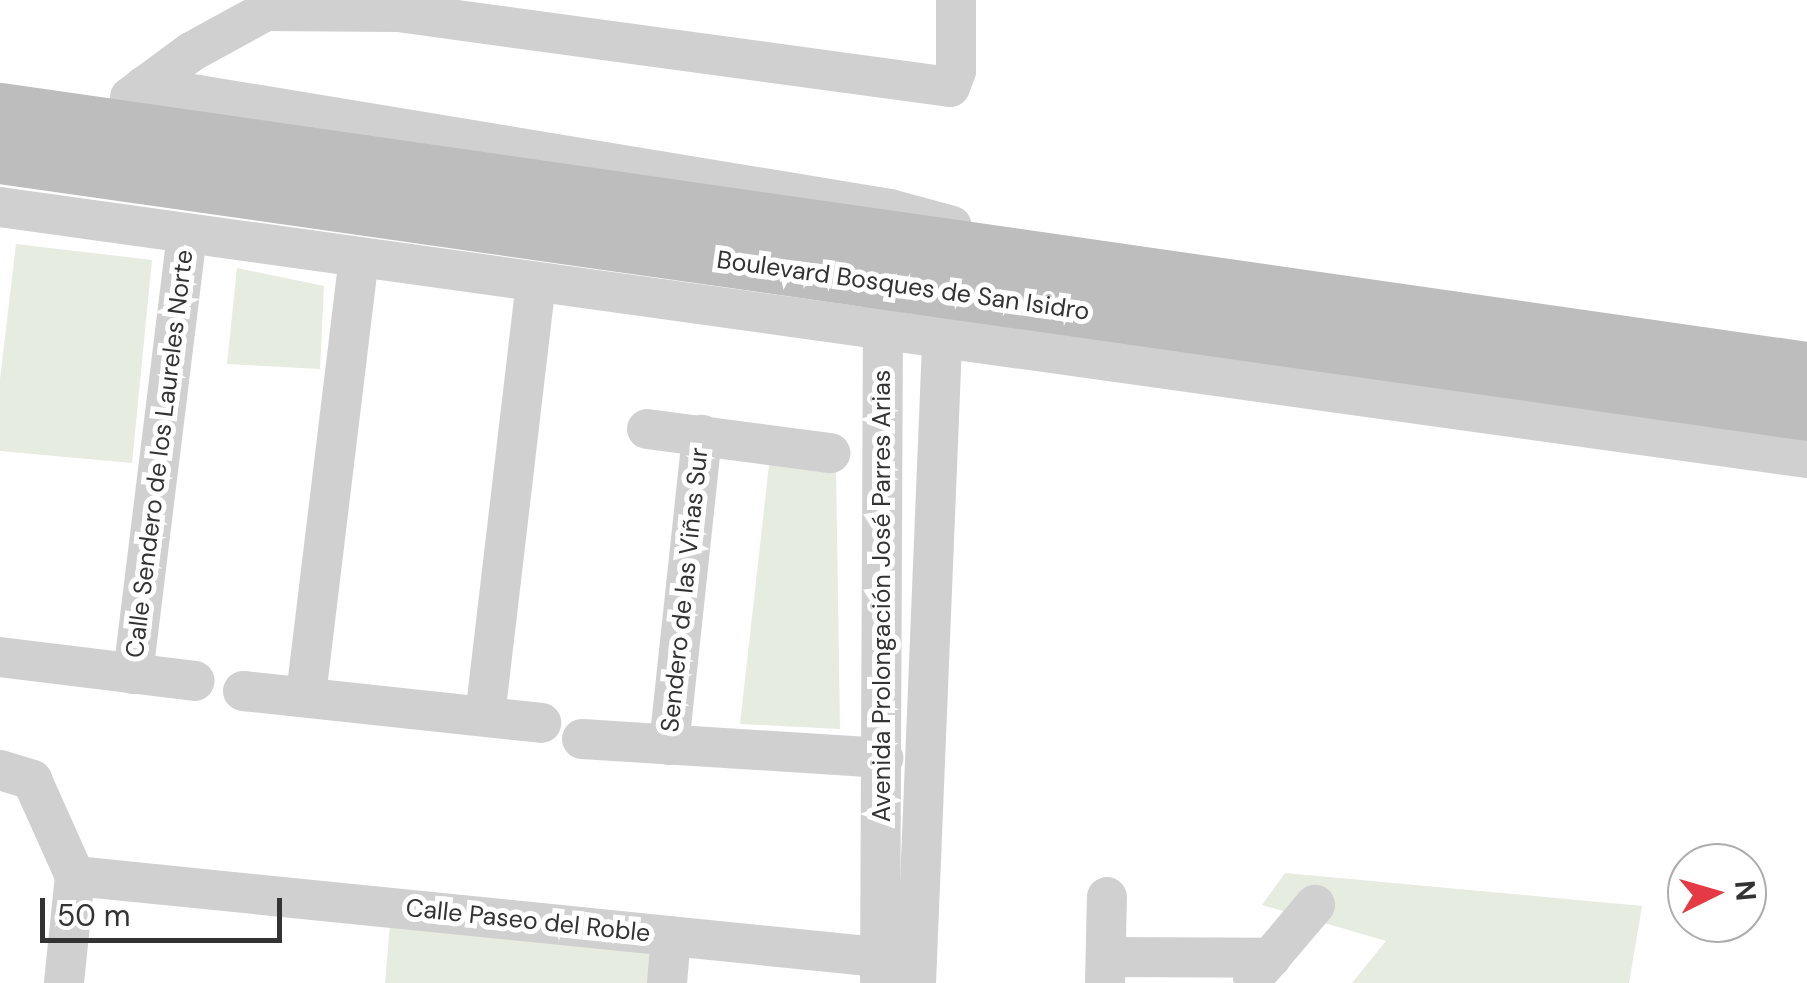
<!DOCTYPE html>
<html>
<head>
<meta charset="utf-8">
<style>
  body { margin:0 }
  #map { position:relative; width:1807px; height:983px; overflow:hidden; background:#fff; font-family:"DM Sans",sans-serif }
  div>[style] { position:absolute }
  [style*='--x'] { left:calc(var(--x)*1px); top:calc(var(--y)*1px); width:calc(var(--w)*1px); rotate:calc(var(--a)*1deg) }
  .green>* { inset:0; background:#e6ecdf }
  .street>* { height:40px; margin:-20px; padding:0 20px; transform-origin:20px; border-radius:20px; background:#d0d0d0 }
  .secondary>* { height:55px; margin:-27.5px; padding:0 27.5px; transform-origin:27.5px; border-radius:27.5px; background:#bdbdbd }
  span { translate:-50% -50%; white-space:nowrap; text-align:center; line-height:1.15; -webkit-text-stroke:10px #fff; paint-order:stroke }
  .street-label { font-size:25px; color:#333 }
  .north { position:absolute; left:1667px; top:843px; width:100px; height:100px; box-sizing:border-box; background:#fff; border:2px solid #adadad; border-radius:50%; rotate:85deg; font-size:28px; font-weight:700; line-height:40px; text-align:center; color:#333 }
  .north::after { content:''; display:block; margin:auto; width:35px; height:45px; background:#e63946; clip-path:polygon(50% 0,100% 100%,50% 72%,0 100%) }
  .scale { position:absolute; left:40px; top:898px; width:242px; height:45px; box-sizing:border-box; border:5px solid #333; border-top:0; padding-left:12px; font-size:30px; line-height:35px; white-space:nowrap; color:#333; -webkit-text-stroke:8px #fff; paint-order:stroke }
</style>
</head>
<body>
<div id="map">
  <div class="green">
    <div style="clip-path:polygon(16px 244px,152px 260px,132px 463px,0 451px,0 379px)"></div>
    <div style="clip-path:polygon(237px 268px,324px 286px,320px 369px,227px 364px)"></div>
    <div style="clip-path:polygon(769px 465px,836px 467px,840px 729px,740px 724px)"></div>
    <div style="clip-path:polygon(1285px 873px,1642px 906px,1629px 983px,1352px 983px,1386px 941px,1262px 905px)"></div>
    <div style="clip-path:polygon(391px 911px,659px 941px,657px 983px,385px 983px)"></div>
  </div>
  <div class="street">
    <div style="--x:261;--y:11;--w:137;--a:0.4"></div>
    <div style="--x:398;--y:12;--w:557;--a:7.74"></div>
    <div style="--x:950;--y:87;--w:17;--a:-69"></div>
    <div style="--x:956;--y:71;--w:71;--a:-90"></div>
    <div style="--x:144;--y:86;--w:756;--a:9.36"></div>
    <div style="--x:890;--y:209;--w:64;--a:15.3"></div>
    <div style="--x:130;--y:97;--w:76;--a:-36.4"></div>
    <div style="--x:191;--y:52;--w:106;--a:-28.7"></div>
    <div style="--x:0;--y:207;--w:1824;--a:7.91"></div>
    <div style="--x:647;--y:429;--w:185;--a:7.5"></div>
    <div style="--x:0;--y:657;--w:196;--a:7"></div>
    <div style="--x:133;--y:674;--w:443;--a:-83"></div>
    <div style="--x:243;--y:691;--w:300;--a:6.1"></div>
    <div style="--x:306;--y:695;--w:440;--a:-83.1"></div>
    <div style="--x:485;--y:716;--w:435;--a:-83.3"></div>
    <div style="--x:582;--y:739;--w:302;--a:3.6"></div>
    <div style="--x:669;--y:745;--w:312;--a:-83.9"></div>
    <div style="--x:0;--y:770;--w:34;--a:17"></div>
    <div style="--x:32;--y:780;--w:105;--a:65.9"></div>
    <div style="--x:75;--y:876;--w:108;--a:95.9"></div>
    <div style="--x:75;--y:876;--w:846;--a:5.76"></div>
    <div style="--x:1106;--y:957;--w:165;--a:0.3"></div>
    <div style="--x:1253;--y:978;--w:96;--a:-49.7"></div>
    <div style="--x:880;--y:979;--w:672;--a:-89.74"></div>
    <div style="--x:667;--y:983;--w:47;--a:-85.1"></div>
    <div style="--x:916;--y:983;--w:666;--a:-87.67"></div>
    <div style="--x:1105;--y:983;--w:86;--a:-88.7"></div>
  </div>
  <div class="secondary">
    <div style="--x:0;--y:110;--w:1825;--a:8.16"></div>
    <div style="--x:0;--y:156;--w:1825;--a:8.09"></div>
  </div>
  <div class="street-label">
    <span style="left:903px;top:286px;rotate:8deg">Boulevard Bosques de San Isidro</span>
    <span style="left:160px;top:454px;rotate:-83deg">Calle Sendero de los Laureles Norte</span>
    <span style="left:685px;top:590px;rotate:-84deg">Sendero de las Viñas Sur</span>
    <span style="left:882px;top:596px;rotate:-90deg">Avenida Prolongación José Parres Arias</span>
    <span style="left:528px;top:921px;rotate:6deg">Calle Paseo del Roble</span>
  </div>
  <div class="north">N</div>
  <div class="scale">50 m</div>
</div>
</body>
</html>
